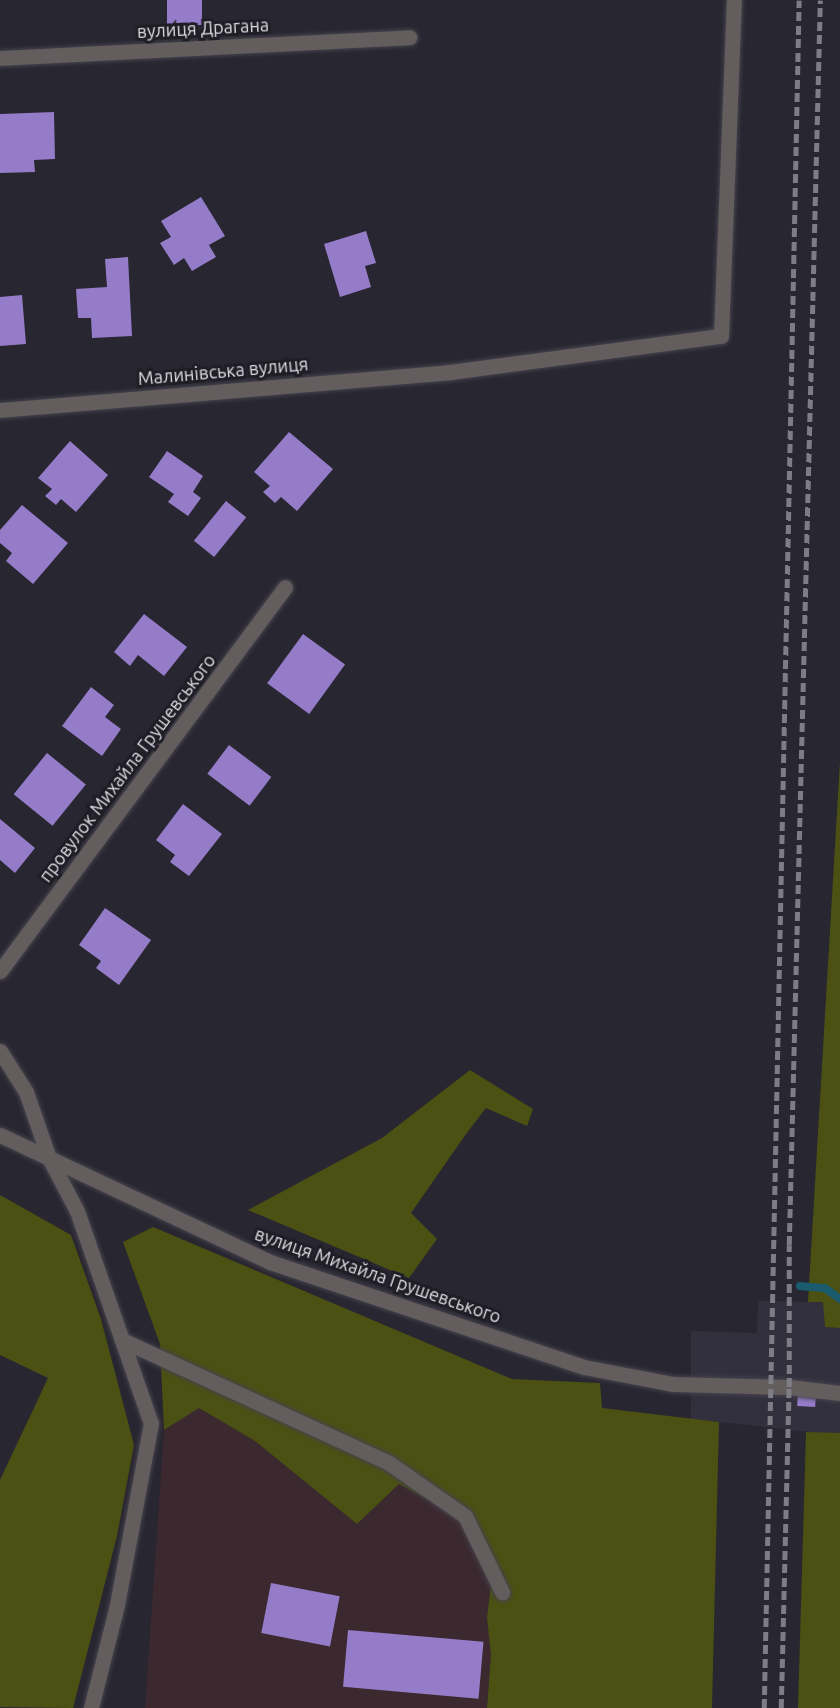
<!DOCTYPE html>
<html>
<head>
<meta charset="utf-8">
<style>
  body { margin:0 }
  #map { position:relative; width:840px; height:1708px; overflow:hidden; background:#282630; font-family:Ubuntu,sans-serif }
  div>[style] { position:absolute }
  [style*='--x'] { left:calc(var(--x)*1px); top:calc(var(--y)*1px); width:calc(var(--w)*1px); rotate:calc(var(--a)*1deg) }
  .commercial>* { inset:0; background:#3c292f }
  .built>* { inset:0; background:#33303e }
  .green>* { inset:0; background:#4b5112 }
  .stream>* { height:8px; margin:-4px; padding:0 4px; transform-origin:4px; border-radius:4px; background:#1b5b6e }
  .building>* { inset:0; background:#957cc9; transform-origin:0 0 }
  .roads { filter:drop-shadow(0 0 2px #45434d) drop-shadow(0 0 2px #45434d) }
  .minor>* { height:15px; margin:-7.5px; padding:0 7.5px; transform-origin:7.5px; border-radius:7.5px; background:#635d5e }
  .rail>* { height:4.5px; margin-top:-2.25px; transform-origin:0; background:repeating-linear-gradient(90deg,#7e7c85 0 9px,transparent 0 13.5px) }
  span { translate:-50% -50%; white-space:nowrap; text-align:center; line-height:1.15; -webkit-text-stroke:6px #1f1d26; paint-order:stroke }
  .street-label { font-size:18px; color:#dfdde4 }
</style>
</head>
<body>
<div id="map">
  <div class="commercial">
    <div style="clip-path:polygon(199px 1408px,255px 1441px,357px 1524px,399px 1484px,448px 1511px,471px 1528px,492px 1574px,487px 1618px,491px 1655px,487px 1708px,145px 1708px,164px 1430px)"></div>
  </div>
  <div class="built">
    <div style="clip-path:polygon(758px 1301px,824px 1302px,825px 1327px,840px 1328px,840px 1433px,821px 1433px,691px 1419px,691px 1331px,757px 1333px)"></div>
  </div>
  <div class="green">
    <div style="clip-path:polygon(840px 761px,840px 1328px,825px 1327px,823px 1302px,808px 1302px)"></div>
    <div style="clip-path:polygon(470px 1070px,533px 1109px,527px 1126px,486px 1108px,466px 1134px,411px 1213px,437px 1239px,409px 1278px,248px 1210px,382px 1138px)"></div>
    <div style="clip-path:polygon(0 1195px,71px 1235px,101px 1319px,134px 1445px,117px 1536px,73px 1708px,0 1707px,0 1480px,48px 1378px,0 1355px)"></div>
    <div style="clip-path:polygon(153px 1227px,512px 1379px,600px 1383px,602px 1408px,719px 1422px,712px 1708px,487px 1708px,491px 1655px,487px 1618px,492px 1574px,471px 1528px,448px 1511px,399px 1484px,357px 1524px,255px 1441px,199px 1408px,164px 1430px,160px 1344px,123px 1242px)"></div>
    <div style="clip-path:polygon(806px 1432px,840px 1433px,840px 1708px,798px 1708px)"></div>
  </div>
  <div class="stream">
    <div style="--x:800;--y:1286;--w:25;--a:5"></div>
    <div style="--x:825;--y:1288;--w:19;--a:36"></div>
  </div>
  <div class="building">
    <div style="left:167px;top:0;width:35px;height:25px"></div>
    <div style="clip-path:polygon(54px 112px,55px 159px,34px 160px,35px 172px,0 173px,0 114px)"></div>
    <div style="clip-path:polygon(201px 197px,225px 236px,209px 245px,216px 257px,192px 271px,184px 258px,174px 265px,160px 243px,171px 237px,161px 221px)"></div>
    <div style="clip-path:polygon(366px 231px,376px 263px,365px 266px,371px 287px,340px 297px,324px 244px)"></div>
    <div style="clip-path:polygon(128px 257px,132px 336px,92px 338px,91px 318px,78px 318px,76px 289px,107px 287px,105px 259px)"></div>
    <div style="clip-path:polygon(22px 295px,26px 344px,0 346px,0 297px)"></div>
    <div style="clip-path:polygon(289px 432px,333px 469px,297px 511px,281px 497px,275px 503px,263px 492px,270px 486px,254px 472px)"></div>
    <div style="clip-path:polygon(70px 441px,108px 475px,76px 512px,61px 499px,56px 505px,45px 496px,52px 489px,38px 478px)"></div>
    <div style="clip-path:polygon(167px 451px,203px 476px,193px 492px,201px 498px,188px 516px,168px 502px,174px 494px,149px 477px)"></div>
    <div style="left:226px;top:501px;width:26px;height:51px;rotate:39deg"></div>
    <div style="clip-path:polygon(22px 505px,68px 543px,33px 584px,6px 561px,12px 553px,0 543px,0 530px)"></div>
    <div style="clip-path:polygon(144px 614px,187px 647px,164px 676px,138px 655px,130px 666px,114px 652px)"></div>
    <div style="left:303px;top:634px;width:52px;height:61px;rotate:36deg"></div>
    <div style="clip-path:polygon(91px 687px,114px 705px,105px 717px,121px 729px,102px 756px,62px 726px)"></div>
    <div style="left:229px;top:745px;width:53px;height:36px;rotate:37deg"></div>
    <div style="left:47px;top:753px;width:50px;height:53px;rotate:39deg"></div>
    <div style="clip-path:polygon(183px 804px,222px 834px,189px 876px,170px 862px,175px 855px,156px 840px)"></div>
    <div style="clip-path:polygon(0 819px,35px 848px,15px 873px,0 860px)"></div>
    <div style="clip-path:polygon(105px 908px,151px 940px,119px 985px,96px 968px,101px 961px,79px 945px)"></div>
    <div style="left:798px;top:1391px;width:18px;height:15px;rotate:3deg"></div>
    <div style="left:271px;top:1583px;width:70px;height:51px;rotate:11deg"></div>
    <div style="left:348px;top:1630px;width:136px;height:57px;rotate:5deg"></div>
  </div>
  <div class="roads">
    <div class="minor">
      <div style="--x:0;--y:58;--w:410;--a:-2.9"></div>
      <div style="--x:0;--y:410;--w:452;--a:-4.8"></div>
      <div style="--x:450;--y:372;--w:273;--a:-7.6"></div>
      <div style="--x:721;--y:336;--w:336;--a:-87.8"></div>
      <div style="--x:0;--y:971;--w:478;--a:-53.4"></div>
      <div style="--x:0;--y:1051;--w:49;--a:57.6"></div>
      <div style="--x:26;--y:1092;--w:70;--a:70.8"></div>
      <div style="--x:49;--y:1158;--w:60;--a:62.2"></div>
      <div style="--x:77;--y:1211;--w:225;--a:70.8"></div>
      <div style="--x:151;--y:1423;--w:185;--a:100.6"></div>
      <div style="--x:117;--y:1605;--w:106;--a:104.2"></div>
      <div style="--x:0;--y:1135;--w:298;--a:25.2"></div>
      <div style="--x:270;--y:1262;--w:331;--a:18.5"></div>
      <div style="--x:584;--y:1367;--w:91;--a:10.8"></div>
      <div style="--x:673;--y:1384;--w:116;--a:1.5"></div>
      <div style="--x:789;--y:1387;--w:51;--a:6.7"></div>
      <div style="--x:122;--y:1340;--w:294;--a:24.7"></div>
      <div style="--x:389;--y:1463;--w:93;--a:34.9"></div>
      <div style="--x:465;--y:1516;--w:85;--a:64"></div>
    </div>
  </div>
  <div class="rail">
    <div style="--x:764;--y:1708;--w:1708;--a:-88.83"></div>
    <div style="--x:781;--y:1708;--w:321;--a:-88.6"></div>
    <div style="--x:789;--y:1387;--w:142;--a:-90"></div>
    <div style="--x:789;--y:1245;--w:1245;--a:-88.57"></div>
  </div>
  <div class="street-label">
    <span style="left:203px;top:28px;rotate:-3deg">вулиця Драгана</span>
    <span style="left:223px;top:371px;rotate:-5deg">Малинівська вулиця</span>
    <span style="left:127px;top:768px;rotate:-53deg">провулок Михайла Грушевського</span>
    <span style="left:378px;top:1275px;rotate:19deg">вулиця Михайла Грушевського</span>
  </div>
</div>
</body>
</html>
